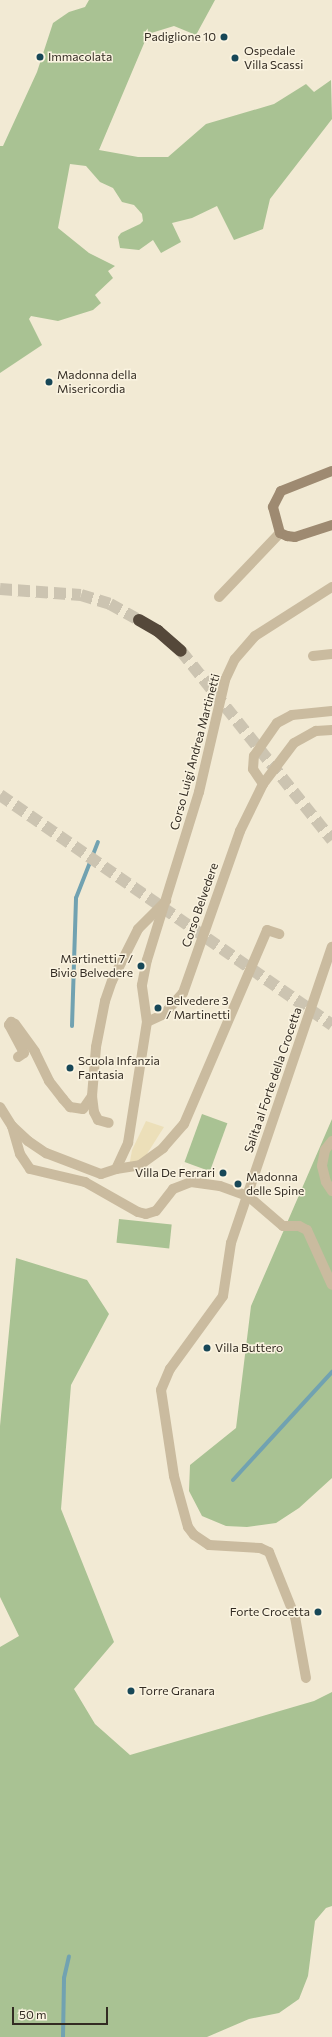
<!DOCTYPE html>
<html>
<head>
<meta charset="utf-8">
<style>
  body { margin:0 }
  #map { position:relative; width:332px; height:2037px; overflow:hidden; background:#f2ead4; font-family:Commissioner,sans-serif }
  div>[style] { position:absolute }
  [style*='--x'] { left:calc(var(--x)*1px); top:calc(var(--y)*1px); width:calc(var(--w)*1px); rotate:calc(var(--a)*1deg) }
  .green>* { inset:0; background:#a9c293; transform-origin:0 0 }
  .plaza>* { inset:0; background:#ecdfb9 }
  .stream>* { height:4px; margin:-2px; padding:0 2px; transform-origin:2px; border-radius:2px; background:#71a2b1 }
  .highway-tunnel>* { height:12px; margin-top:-6px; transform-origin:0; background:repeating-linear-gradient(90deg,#ccc4b1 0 12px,transparent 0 18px) }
  .street>* { height:10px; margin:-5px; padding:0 5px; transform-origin:5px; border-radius:5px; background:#cabb9f }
  .secondary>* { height:10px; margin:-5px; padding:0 5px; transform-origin:5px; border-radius:5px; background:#9e8a71 }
  .highway>* { height:12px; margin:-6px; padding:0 6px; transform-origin:6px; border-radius:6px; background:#55483a }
  .dots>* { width:11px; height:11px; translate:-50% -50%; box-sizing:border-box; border:2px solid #faf3e0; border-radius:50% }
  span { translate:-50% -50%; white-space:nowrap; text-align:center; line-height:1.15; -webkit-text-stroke:3px #faf3e0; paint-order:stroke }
  .poi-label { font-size:12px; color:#332c23 }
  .right { translate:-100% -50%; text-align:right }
  .left { translate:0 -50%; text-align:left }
  .street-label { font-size:12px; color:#332c23 }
  .scale { position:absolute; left:12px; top:2007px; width:96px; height:18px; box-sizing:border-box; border:2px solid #332c23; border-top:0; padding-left:5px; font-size:12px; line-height:14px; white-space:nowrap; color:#332c23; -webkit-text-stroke:3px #faf3e0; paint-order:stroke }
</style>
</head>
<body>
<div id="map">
  <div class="green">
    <div style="clip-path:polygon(89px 0,215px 0,196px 35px,174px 26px,148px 34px,99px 150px,138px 157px,168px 157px,206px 124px,274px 104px,306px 84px,314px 92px,331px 80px,332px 119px,270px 199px,263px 229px,234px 240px,217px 206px,192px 218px,172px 223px,181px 242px,161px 253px,153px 240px,139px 250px,120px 248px,118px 237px,121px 233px,140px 224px,143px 221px,142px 214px,134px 205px,122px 202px,113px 188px,100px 182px,86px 166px,70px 164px,58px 228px,89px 253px,115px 266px,108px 271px,113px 278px,95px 295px,101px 303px,93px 310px,58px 321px,31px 316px,29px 319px,42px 345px,0 373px,0 146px,3px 146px,37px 72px,53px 23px,69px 12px,85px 7px)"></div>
    <div style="left:202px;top:1114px;width:27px;height:51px;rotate:20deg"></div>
    <div style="clip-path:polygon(332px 1119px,332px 1478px,299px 1508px,276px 1523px,247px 1527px,226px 1526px,202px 1516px,189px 1491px,190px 1465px,236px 1428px,251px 1306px)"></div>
    <div style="left:119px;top:1219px;width:53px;height:24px;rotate:6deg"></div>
    <div style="clip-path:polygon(16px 1258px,87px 1280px,109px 1314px,71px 1385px,61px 1509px,114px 1642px,74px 1689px,95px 1724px,130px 1755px,314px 1701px,332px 1692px,332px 1906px,326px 1908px,315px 1921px,308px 1976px,299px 1999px,279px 2013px,249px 2019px,207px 2037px,0 2037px,0 1647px,19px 1636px,0 1597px,0 1426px)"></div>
  </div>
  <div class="plaza">
    <div style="clip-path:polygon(146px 1121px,164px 1127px,140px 1165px,129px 1167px,132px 1150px)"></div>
  </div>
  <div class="stream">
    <div style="--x:72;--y:1026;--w:128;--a:-88.2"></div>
    <div style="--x:76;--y:898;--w:60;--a:-68.6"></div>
    <div style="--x:233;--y:1480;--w:147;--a:-47.5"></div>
    <div style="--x:63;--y:2037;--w:59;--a:-89"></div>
    <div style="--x:64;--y:1978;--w:22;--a:-77"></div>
  </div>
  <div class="highway-tunnel">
    <div style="--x:0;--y:589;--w:81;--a:4.2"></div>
    <div style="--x:81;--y:595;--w:30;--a:17"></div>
    <div style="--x:110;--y:604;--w:33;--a:29"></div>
    <div style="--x:181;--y:651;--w:242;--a:51.4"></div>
    <div style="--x:0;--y:795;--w:404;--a:34.7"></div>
  </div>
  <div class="street">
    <div style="--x:219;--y:597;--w:88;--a:-46.4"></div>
    <div style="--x:313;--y:656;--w:19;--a:-6"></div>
    <div style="--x:263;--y:784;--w:18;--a:-124"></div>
    <div style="--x:253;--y:769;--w:13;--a:-86"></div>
    <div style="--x:254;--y:756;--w:40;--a:-55.1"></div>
    <div style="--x:277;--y:723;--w:17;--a:-28"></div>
    <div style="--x:292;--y:715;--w:40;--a:-5.7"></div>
    <div style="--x:147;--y:1022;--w:19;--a:-25"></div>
    <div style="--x:164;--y:1014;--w:28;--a:-48"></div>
    <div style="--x:183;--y:993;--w:172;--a:-70.6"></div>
    <div style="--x:240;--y:831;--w:52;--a:-63.9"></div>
    <div style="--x:263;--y:784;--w:51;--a:-52.9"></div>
    <div style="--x:294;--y:743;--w:25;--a:-29"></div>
    <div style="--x:316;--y:731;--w:16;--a:-4"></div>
    <div style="--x:18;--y:1057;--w:7;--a:-34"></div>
    <div style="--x:24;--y:1053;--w:32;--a:-118"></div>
    <div style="--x:9;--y:1025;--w:4;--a:-56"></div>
    <div style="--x:11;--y:1022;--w:4;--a:27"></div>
    <div style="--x:15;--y:1024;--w:34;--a:54"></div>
    <div style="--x:35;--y:1052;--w:32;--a:64"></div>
    <div style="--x:49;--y:1081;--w:23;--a:52"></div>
    <div style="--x:63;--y:1099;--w:11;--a:49"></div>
    <div style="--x:70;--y:1107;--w:13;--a:9"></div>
    <div style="--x:83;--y:1109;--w:16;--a:-55"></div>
    <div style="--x:92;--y:1096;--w:49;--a:-85.3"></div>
    <div style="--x:96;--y:1047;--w:47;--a:-78.9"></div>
    <div style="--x:105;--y:1001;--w:21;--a:-71"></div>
    <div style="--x:112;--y:981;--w:58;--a:-63.4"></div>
    <div style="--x:138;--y:929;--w:40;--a:-45"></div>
    <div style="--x:92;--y:1096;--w:16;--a:83"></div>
    <div style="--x:94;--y:1112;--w:9;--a:63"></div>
    <div style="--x:98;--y:1120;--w:11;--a:15"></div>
    <div style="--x:0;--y:1107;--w:22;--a:58"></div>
    <div style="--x:12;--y:1126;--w:22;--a:43"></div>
    <div style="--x:28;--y:1141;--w:22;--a:34"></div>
    <div style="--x:46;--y:1153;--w:59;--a:20.9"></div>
    <div style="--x:101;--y:1174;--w:16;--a:-18"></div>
    <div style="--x:116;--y:1169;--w:29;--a:-65"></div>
    <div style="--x:128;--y:1143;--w:122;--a:-81.1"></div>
    <div style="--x:147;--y:1022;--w:37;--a:-98"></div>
    <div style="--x:142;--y:985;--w:25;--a:-79"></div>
    <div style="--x:147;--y:960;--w:176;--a:-72.8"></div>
    <div style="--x:199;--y:792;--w:115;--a:-76.9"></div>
    <div style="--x:225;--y:680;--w:23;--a:-65"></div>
    <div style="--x:235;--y:659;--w:30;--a:-49"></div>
    <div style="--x:255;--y:636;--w:91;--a:-32.5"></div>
    <div style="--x:12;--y:1126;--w:29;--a:74"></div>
    <div style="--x:20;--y:1154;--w:18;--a:56"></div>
    <div style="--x:30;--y:1169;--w:57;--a:13.3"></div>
    <div style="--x:85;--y:1182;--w:61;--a:29.5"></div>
    <div style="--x:138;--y:1212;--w:8;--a:14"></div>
    <div style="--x:146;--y:1214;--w:10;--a:-17"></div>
    <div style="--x:156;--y:1211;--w:28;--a:-52"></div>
    <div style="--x:173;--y:1189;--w:19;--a:-21"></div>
    <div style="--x:191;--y:1182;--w:29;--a:8"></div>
    <div style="--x:220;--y:1186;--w:30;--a:20"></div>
    <div style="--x:248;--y:1196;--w:46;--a:40.6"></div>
    <div style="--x:283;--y:1226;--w:16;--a:0"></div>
    <div style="--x:299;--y:1226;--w:9;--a:27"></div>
    <div style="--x:307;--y:1230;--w:60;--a:65.6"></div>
    <div style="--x:332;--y:1141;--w:11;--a:128"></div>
    <div style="--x:325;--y:1150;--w:16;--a:101"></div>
    <div style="--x:322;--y:1166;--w:16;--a:76"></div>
    <div style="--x:326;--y:1182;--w:11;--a:56"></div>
    <div style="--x:116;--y:1169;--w:24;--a:-9"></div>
    <div style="--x:140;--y:1165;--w:29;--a:-36"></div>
    <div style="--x:163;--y:1148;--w:32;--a:-49"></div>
    <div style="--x:184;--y:1124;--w:211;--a:-66.8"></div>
    <div style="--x:267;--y:930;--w:13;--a:18"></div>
    <div style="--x:306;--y:1678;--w:62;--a:-100.2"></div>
    <div style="--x:295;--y:1617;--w:70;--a:-111.8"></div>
    <div style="--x:269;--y:1552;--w:10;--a:-156"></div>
    <div style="--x:260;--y:1548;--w:51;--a:-176.6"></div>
    <div style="--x:209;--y:1545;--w:18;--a:-146"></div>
    <div style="--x:194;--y:1535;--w:10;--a:-127"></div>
    <div style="--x:188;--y:1527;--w:53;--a:-105.4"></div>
    <div style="--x:174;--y:1476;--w:87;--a:-98.6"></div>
    <div style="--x:161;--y:1390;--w:23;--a:-67"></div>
    <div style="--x:170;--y:1369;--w:90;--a:-54"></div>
    <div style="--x:223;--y:1296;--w:54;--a:-81.4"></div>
    <div style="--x:231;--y:1243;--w:313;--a:-71.2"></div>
  </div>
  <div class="secondary">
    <div style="--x:332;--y:471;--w:55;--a:158.6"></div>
    <div style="--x:281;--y:491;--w:18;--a:117"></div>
    <div style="--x:273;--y:507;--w:27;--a:75"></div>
    <div style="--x:280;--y:533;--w:8;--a:23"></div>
    <div style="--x:287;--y:536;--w:8;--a:7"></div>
    <div style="--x:295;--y:537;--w:39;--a:-18"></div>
  </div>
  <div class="highway">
    <div style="--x:139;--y:620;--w:22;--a:30"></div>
    <div style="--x:158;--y:631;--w:30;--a:41"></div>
  </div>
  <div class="dots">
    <div style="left:224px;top:37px;background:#174757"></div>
    <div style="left:40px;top:57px;background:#174757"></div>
    <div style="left:235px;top:58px;background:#174757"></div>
    <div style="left:49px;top:382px;background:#174757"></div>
    <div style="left:141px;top:966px;background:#174757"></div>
    <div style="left:158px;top:1008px;background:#174757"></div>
    <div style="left:70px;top:1068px;background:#174757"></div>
    <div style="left:223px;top:1173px;background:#174757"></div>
    <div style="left:238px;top:1184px;background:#174757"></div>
    <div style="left:207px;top:1348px;background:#174757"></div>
    <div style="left:318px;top:1612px;background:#174757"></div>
    <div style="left:131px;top:1691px;background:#174757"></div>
  </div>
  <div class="poi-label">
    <span class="right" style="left:216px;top:37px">Padiglione 10</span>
    <span class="left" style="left:244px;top:58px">Ospedale<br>Villa Scassi</span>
    <span class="left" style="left:48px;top:57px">Immacolata</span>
    <span class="left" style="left:57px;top:382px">Madonna della<br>Misericordia</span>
    <span class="right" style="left:133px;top:966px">Martinetti 7 /<br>Bivio Belvedere</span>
    <span class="left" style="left:166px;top:1008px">Belvedere 3<br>/ Martinetti</span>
    <span class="left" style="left:78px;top:1068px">Scuola Infanzia<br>Fantasia</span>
    <span class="right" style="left:215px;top:1173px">Villa De Ferrari</span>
    <span class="left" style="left:246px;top:1184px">Madonna<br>delle Spine</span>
    <span class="left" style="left:215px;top:1348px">Villa Buttero</span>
    <span class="right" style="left:310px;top:1612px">Forte Crocetta</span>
    <span class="left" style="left:139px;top:1691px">Torre Granara</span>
  </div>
  <div class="street-label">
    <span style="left:195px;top:752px;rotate:-75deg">Corso Luigi Andrea Martinetti</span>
    <span style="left:200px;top:905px;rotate:-71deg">Corso Belvedere</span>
    <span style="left:273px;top:1080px;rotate:-71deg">Salita al Forte della Crocetta</span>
  </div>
  <div class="scale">50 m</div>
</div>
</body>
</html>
